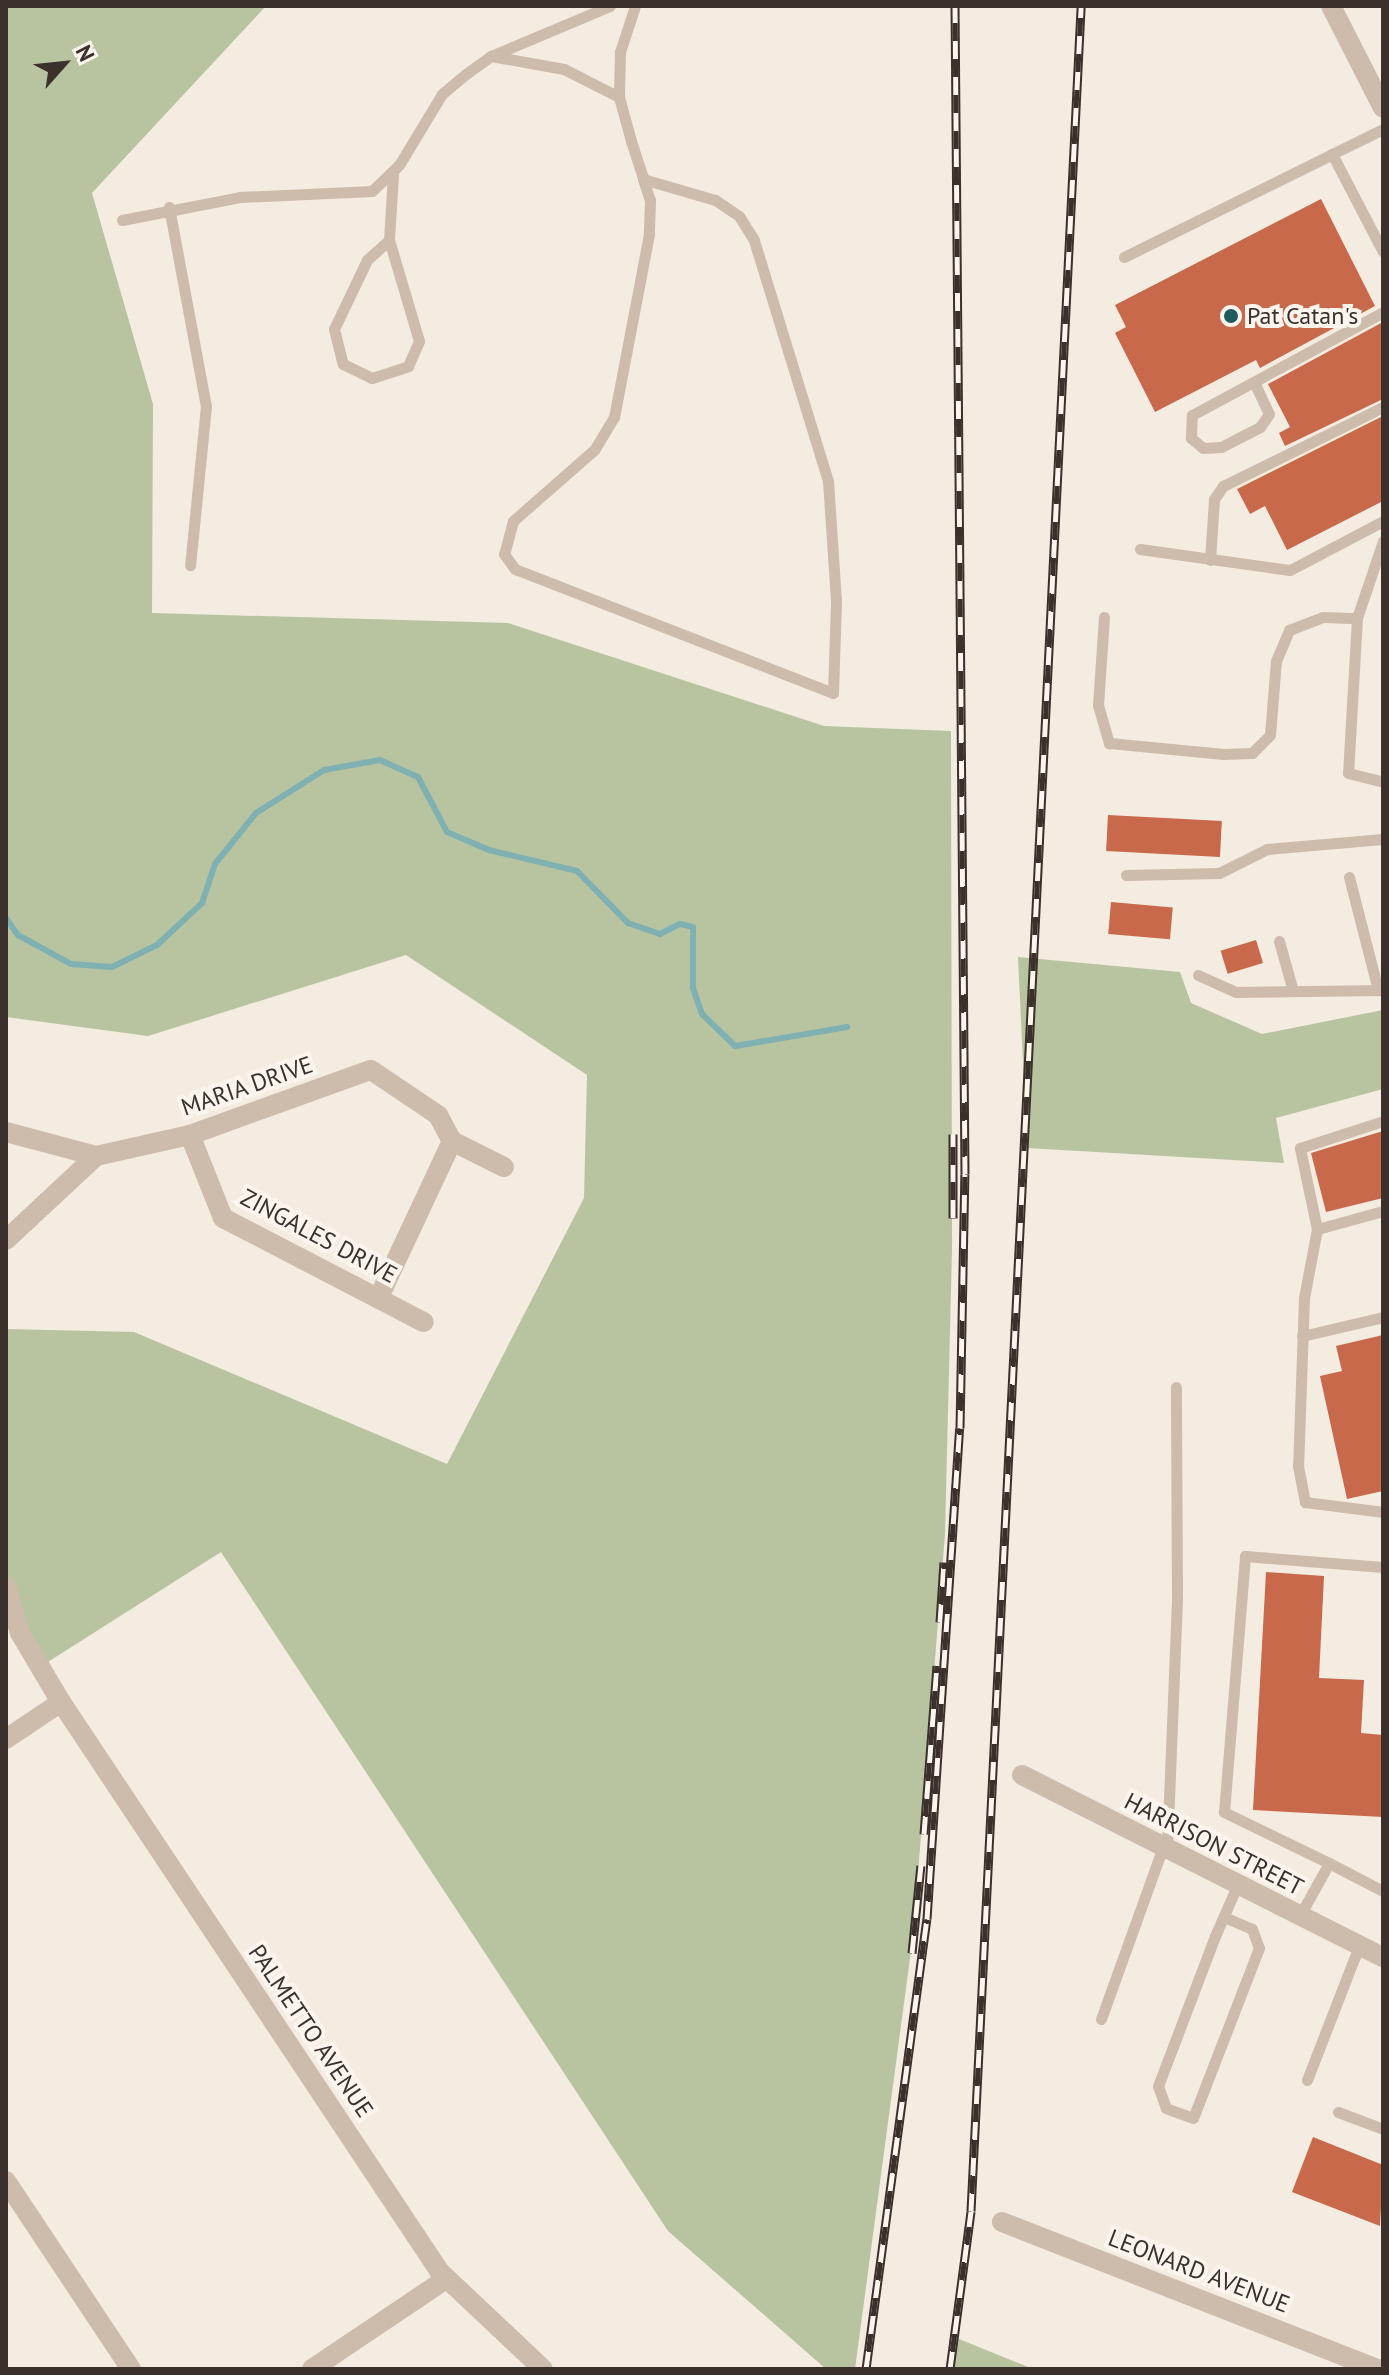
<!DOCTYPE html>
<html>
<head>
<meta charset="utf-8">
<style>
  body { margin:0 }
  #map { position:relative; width:1389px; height:2375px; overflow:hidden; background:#f4ebe1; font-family:"PT Sans",sans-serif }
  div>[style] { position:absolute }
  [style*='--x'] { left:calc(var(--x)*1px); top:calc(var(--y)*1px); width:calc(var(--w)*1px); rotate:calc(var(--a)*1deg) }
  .green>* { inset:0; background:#b8c4a0 }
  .stream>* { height:6px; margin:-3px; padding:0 3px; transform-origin:3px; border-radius:3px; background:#7fb0b2 }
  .building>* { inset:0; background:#c8694b; transform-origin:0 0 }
  .service>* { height:11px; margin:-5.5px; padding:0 5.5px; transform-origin:5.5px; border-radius:5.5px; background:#cdbbac }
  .minor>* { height:20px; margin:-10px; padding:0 10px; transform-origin:10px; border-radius:10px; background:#cdbbac }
  .rail>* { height:9px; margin-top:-4.5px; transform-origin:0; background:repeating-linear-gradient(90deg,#fbf5ee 0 18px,#3b302b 0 36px); box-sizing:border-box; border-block:2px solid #3b302b }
  .dots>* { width:22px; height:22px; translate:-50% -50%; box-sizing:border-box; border:4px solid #fbf5ee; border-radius:50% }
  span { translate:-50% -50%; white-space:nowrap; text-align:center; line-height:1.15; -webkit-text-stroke:8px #fbf5ee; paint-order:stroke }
  .poi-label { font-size:24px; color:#3b302b }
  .left { translate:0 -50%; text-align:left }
  .street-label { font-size:24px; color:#3b302b }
  .frame { position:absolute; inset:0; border:8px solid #3b302b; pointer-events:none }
  .north { position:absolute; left:24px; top:24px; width:80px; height:80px; -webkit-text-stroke:6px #fbf5ee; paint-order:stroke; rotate:63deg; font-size:22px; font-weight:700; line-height:32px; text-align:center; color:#3b302b }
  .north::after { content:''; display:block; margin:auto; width:28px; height:36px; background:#3b302b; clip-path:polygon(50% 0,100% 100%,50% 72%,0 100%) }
</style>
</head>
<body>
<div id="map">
  <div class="green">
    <div style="clip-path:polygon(6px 6px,266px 6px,92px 193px,153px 404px,152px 613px,508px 623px,824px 726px,951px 731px,952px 1250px,945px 1534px,913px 1936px,855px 2369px,826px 2369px,668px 2231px,221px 1552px,40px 1667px,6px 1587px,6px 1329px,134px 1332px,447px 1464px,584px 1198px,587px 1075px,406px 955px,148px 1036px,6px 1017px)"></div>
    <div style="clip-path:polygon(1018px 957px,1180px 972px,1191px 1003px,1262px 1034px,1383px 1010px,1383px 1089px,1276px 1118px,1284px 1163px,1027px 1148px)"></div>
    <div style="clip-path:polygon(954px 2337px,1033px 2369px,950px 2369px)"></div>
  </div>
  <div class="stream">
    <div style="--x:6;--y:918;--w:21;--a:55"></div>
    <div style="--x:18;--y:935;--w:60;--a:28.7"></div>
    <div style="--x:71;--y:964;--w:41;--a:4.2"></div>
    <div style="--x:112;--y:967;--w:50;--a:-26.1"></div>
    <div style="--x:157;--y:945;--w:62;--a:-43"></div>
    <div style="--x:202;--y:903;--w:41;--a:-71.6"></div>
    <div style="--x:215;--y:864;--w:65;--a:-51.2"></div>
    <div style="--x:256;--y:813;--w:80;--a:-32.3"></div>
    <div style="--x:324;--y:770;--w:57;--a:-10.1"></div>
    <div style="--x:380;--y:760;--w:42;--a:24.1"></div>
    <div style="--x:418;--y:777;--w:62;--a:62.2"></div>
    <div style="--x:447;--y:832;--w:46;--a:23.2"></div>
    <div style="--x:489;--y:850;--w:90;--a:13.4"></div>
    <div style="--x:577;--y:871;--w:73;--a:45.6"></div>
    <div style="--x:628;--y:923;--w:34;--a:19"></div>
    <div style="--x:660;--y:934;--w:22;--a:-27"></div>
    <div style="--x:680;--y:924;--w:13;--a:13"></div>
    <div style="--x:693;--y:927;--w:61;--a:90"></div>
    <div style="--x:693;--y:988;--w:28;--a:71"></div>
    <div style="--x:702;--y:1014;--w:46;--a:44.1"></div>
    <div style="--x:735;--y:1046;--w:114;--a:-9.6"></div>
  </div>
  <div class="building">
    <div style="clip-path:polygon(1321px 199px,1375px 306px,1260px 368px,1256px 360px,1155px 412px,1115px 333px,1126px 327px,1115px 305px)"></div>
    <div style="clip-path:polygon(1383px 322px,1383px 399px,1285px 446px,1279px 433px,1290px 427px,1268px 384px)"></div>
    <div style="clip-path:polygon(1383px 416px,1383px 501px,1287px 550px,1265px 506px,1250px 514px,1237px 489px)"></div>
    <div style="left:1108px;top:815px;width:114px;height:36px;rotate:3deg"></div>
    <div style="left:1111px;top:902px;width:62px;height:32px;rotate:5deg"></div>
    <div style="left:1256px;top:940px;width:24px;height:37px;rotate:73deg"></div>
    <div style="clip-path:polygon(1383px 1131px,1383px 1198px,1326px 1212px,1311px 1153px)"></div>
    <div style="clip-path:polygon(1383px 1335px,1383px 1491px,1347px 1499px,1320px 1376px,1342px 1371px,1336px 1346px)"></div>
    <div style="clip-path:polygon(1266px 1572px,1324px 1576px,1319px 1678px,1364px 1680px,1361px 1733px,1383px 1735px,1383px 1817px,1253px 1810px)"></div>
    <div style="clip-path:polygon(1313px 2137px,1383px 2165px,1380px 2226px,1292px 2192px)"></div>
  </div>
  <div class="service">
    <div style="--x:635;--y:6;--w:48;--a:108.1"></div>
    <div style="--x:620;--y:52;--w:45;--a:91.3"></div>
    <div style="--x:619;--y:97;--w:46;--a:74.7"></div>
    <div style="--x:631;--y:141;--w:40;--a:72"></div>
    <div style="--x:643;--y:179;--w:22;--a:72"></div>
    <div style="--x:650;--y:200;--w:34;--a:92"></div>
    <div style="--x:649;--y:234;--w:186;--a:100.8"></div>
    <div style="--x:614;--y:417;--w:37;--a:121"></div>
    <div style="--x:595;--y:449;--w:109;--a:138.7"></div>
    <div style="--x:513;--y:521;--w:34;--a:105"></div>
    <div style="--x:504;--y:554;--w:19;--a:54"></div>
    <div style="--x:515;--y:569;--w:341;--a:21.3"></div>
    <div style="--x:833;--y:693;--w:92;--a:-88.1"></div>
    <div style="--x:836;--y:601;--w:120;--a:-93.8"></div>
    <div style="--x:828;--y:481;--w:252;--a:-107.1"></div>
    <div style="--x:754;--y:240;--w:28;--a:-122"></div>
    <div style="--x:739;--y:216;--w:29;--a:-146"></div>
    <div style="--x:715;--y:200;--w:75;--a:-163.7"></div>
    <div style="--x:491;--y:56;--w:74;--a:10.1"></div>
    <div style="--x:564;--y:69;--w:62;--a:27"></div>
    <div style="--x:1383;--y:129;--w:57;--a:153.9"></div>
    <div style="--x:1332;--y:154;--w:110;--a:62.5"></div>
    <div style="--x:169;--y:207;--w:202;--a:79.5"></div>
    <div style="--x:206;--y:406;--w:160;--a:95.7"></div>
    <div style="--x:122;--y:220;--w:120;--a:-11"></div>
    <div style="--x:240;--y:197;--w:132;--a:-2.6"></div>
    <div style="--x:372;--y:191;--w:37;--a:-44"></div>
    <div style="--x:399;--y:165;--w:83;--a:-58.8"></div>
    <div style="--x:442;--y:94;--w:31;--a:-40"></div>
    <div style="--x:466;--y:74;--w:31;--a:-36"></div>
    <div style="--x:491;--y:56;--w:129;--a:-22.8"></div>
    <div style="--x:389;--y:240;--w:30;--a:138"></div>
    <div style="--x:367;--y:260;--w:76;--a:115.6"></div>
    <div style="--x:334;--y:329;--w:36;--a:76"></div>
    <div style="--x:343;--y:364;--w:32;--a:26"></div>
    <div style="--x:372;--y:378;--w:38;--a:-18"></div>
    <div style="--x:408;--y:366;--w:27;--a:-66"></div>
    <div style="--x:419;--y:341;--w:105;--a:-106.5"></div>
    <div style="--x:389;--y:240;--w:66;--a:-86.5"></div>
    <div style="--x:1124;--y:257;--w:232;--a:-26.3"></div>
    <div style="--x:1254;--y:382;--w:35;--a:65"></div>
    <div style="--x:1269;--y:414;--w:16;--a:125"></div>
    <div style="--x:1260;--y:427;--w:44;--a:152.9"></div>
    <div style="--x:1221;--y:447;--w:18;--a:177"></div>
    <div style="--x:1203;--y:448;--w:16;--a:-140"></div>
    <div style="--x:1191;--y:438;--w:23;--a:-88"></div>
    <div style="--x:1192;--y:415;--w:217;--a:-28.3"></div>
    <div style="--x:1383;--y:541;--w:81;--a:108.7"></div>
    <div style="--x:1357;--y:618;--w:155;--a:93.3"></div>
    <div style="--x:1348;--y:773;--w:36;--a:14"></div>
    <div style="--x:1140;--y:549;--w:151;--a:8"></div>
    <div style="--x:1290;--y:570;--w:105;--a:-27.8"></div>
    <div style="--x:1210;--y:560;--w:61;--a:-86.2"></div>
    <div style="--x:1214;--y:499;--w:16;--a:-55"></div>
    <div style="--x:1223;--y:486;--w:178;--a:-26.3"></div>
    <div style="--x:1104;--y:617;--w:88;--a:93.9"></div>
    <div style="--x:1098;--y:705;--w:40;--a:74"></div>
    <div style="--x:1109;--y:743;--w:115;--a:5.5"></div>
    <div style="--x:1223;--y:754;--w:29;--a:-2"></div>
    <div style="--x:1252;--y:753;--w:25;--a:-45"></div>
    <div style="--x:1270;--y:735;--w:74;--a:-85.4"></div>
    <div style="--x:1276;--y:661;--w:34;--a:-67"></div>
    <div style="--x:1289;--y:630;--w:36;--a:-21"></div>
    <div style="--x:1323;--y:617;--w:34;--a:2"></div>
    <div style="--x:1126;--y:875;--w:93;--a:-1.2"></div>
    <div style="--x:1219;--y:873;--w:54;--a:-26.6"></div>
    <div style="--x:1267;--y:849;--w:116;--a:-4.9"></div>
    <div style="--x:1349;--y:877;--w:117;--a:75.6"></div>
    <div style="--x:1279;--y:941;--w:52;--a:74.4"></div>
    <div style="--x:1198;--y:975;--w:42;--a:24.1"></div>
    <div style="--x:1236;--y:992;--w:147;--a:-0.8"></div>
    <div style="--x:1383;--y:1211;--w:68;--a:164.7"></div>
    <div style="--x:1317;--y:1229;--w:70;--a:100.7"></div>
    <div style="--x:1304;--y:1298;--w:168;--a:92"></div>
    <div style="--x:1298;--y:1466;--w:37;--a:79"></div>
    <div style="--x:1305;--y:1502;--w:79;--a:7.3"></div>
    <div style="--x:1317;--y:1229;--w:83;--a:-101.9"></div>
    <div style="--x:1300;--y:1148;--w:87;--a:-18"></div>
    <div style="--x:1302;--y:1336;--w:83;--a:-13.2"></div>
    <div style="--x:1167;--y:1849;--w:252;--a:-87.7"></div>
    <div style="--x:1177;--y:1597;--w:210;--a:-90.3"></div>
    <div style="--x:1329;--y:1863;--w:61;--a:27.4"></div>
    <div style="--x:1224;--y:1917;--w:30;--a:23"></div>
    <div style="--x:1252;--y:1929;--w:20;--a:70"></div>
    <div style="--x:1259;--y:1948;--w:182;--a:111.2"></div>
    <div style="--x:1193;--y:2118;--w:29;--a:-160"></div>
    <div style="--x:1166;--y:2108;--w:23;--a:-110"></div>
    <div style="--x:1158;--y:2086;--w:160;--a:-69.2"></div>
    <div style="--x:1215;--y:1936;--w:55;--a:-66.3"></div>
    <div style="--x:1299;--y:1917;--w:62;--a:-60.9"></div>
    <div style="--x:1329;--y:1863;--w:117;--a:-154.1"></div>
    <div style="--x:1224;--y:1812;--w:257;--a:-85.3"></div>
    <div style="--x:1245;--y:1556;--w:138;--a:4.6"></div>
    <div style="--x:1101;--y:2019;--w:183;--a:-70.2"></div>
    <div style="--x:1307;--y:2080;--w:144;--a:-68.8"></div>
    <div style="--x:1338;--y:2112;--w:48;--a:20.7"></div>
  </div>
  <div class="minor">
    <div style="--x:1331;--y:6;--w:114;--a:63"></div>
    <div style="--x:6;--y:1132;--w:93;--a:14.9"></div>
    <div style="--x:190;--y:1135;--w:89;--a:68.3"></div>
    <div style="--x:223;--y:1218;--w:226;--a:27.4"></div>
    <div style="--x:6;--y:1240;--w:123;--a:-43"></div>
    <div style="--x:96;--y:1156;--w:96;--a:-12.6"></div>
    <div style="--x:190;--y:1135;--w:192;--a:-19.8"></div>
    <div style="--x:371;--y:1070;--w:81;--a:33.9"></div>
    <div style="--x:438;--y:1115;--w:30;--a:62"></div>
    <div style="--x:452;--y:1141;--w:58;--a:26.6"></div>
    <div style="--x:379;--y:1297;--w:172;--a:-64.9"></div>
    <div style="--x:6;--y:1587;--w:48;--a:73.1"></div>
    <div style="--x:20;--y:1633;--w:80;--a:59.3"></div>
    <div style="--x:61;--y:1702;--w:685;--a:56.38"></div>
    <div style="--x:440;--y:2272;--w:141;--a:43.3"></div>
    <div style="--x:6;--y:1739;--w:66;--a:-33.9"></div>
    <div style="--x:1022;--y:1775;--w:404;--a:26.8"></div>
    <div style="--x:6;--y:2181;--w:226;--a:56.4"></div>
    <div style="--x:1002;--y:2222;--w:404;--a:21.4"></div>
    <div style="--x:312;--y:2369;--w:161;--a:-33.9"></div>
  </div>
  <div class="rail">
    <div style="--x:953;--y:1218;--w:84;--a:-90"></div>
    <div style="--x:940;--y:1622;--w:60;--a:-86.2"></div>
    <div style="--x:924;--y:1834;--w:169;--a:-85.6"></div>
    <div style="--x:912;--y:1953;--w:88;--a:-84.2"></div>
    <div style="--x:866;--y:2369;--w:454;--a:-82.3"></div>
    <div style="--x:927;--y:1919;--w:492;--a:-86.2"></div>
    <div style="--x:960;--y:1428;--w:254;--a:-88.9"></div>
    <div style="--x:965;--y:1174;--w:1168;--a:-90.49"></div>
    <div style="--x:950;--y:2369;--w:159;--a:-82.4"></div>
    <div style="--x:971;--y:2211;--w:2208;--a:-87.14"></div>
  </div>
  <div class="dots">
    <div style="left:1231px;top:316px;background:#1f5a5e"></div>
  </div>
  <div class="poi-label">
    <span class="left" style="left:1247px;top:316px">Pat Catan's</span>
  </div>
  <div class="street-label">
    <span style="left:247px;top:1086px;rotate:-19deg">MARIA DRIVE</span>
    <span style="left:319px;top:1236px;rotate:28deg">ZINGALES DRIVE</span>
    <span style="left:1214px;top:1844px;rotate:27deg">HARRISON STREET</span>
    <span style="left:311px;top:2031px;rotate:56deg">PALMETTO AVENUE</span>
    <span style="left:1199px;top:2271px;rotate:21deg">LEONARD AVENUE</span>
  </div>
  <div class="frame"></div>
  <div class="north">N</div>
</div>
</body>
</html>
